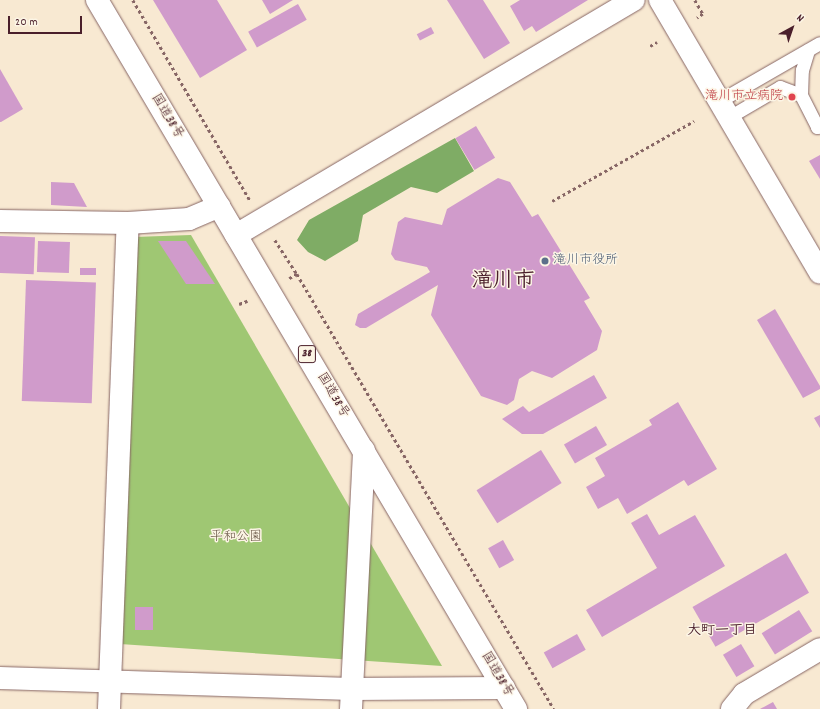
<!DOCTYPE html>
<html>
<head>
<meta charset="utf-8">
<style>
  body { margin:0 }
  #map { position:relative; width:820px; height:709px; overflow:hidden; background:#f8e9d2; font-family:Dekko,"Klee One",sans-serif }
  div>[style] { position:absolute }
  [style*='--x'] { left:calc(var(--x)*1px); top:calc(var(--y)*1px); width:calc(var(--w)*1px); rotate:calc(var(--a)*1deg) }
  .green>* { inset:0; background:#9fc773 }
  .forest>* { inset:0; background:#7fac65 }
  .building>* { inset:0; background:#d09bcb; transform-origin:0 0 }
  .path>* { height:2.5px; margin-top:-1.25px; transform-origin:0; background:repeating-linear-gradient(90deg,#876665 0 3px,transparent 0 6px) }
  .roads { filter:drop-shadow(0 0 1px #876665) drop-shadow(0 0 1px #876665) }
  .lane>* { height:13px; margin:-6.5px; padding:0 6.5px; transform-origin:6.5px; border-radius:6.5px; background:#fff }
  .street>* { height:22px; margin:-11px; padding:0 11px; transform-origin:11px; border-radius:11px; background:#fff }
  .secondary>* { height:22px; margin:-11px; padding:0 11px; transform-origin:11px; border-radius:11px; background:#fff }
  .highway>* { height:22px; margin:-11px; padding:0 11px; transform-origin:11px; border-radius:11px; background:#fff }
  .dots>* { width:11px; height:11px; translate:-50% -50%; box-sizing:border-box; border:2px solid #fcf5e5; border-radius:50% }
  span { translate:-50% -50%; white-space:nowrap; text-align:center; line-height:1.15; -webkit-text-stroke:3px #fcf5e5; paint-order:stroke }
  .shield-label span { padding:1px 3px; background:#fcf5e5; border:1px solid; border-radius:3px; -webkit-text-stroke-width:0 }
  .shield-label { font-size:12px; color:#4a1f2b; font-weight:700 }
  .health-label { font-size:13px; color:#be3a42 }
  .right { translate:-100% -50%; text-align:right }
  .street-label { font-size:13px; color:#4a1f2b }
  .service-label { font-size:13px; color:#4e5e75 }
  .left { translate:0 -50%; text-align:left }
  .park-label { font-size:13px; color:#645141 }
  .neighbourhood-label { font-size:14px; color:#4a1f2b; font-weight:700 }
  .town-label { font-size:21px; color:#4a1f2b; font-weight:700 }
  .north { position:absolute; left:772px; top:8px; width:40px; height:40px; -webkit-text-stroke:3px #fcf5e5; paint-order:stroke; rotate:40deg; font-size:11px; font-weight:700; line-height:16px; text-align:center; color:#4a1f2b }
  .north::after { content:''; display:block; margin:auto; width:14px; height:18px; background:#4a1f2b; clip-path:polygon(50% 0,100% 100%,50% 72%,0 100%) }
  .scale { position:absolute; left:8px; top:16px; width:74px; height:18px; box-sizing:border-box; border:2px solid #4a1f2b; border-top:0; padding-left:5px; font-size:12px; line-height:14px; white-space:nowrap; color:#4a1f2b; -webkit-text-stroke:3px #fcf5e5; paint-order:stroke }
</style>
</head>
<body>
<div id="map">
  <div class="green">
    <div style="clip-path:polygon(191px 235px,442px 666px,120px 644px,134px 237px)"></div>
  </div>
  <div class="forest">
    <div style="clip-path:polygon(455px 138px,474px 171px,437px 193px,411px 187px,363px 215px,358px 241px,325px 261px,308px 252px,297px 240px,309px 220px)"></div>
  </div>
  <div class="building">
    <div style="clip-path:polygon(153px 0,217px 0,247px 50px,200px 78px)"></div>
    <div style="clip-path:polygon(262px 0,293px 0,270px 14px)"></div>
    <div style="clip-path:polygon(447px 0,483px 0,510px 43px,484px 59px)"></div>
    <div style="clip-path:polygon(520px 0,588px 0,536px 32px,532px 26px,524px 31px,510px 6px)"></div>
    <div style="left:298px;top:4px;width:18px;height:57px;rotate:61deg"></div>
    <div style="left:431px;top:27px;width:7px;height:16px;rotate:63deg"></div>
    <div style="clip-path:polygon(0 69px,23px 109px,1px 122px,0 122px)"></div>
    <div style="left:476px;top:126px;width:37px;height:24px;rotate:59deg"></div>
    <div style="clip-path:polygon(820px 155px,820px 179px,809px 161px)"></div>
    <div style="clip-path:polygon(498px 178px,510px 182px,532px 217px,538px 214px,590px 298px,584px 301px,602px 331px,597px 350px,552px 378px,532px 371px,519px 379px,514px 400px,507px 405px,481px 396px,431px 315px,438px 285px,366px 328px,360px 328px,355px 325px,358px 314px,430px 272px,427px 267px,395px 260px,391px 254px,398px 222px,405px 217px,442px 225px,447px 209px)"></div>
    <div style="clip-path:polygon(51px 182px,74px 183px,87px 207px,51px 205px)"></div>
    <div style="left:0;top:236px;width:35px;height:37px;rotate:2deg"></div>
    <div style="left:38px;top:241px;width:32px;height:31px;rotate:2deg"></div>
    <div style="clip-path:polygon(158px 241px,186px 241px,215px 284px,186px 284px)"></div>
    <div style="left:80px;top:268px;width:16px;height:7px"></div>
    <div style="left:26px;top:280px;width:70px;height:121px;rotate:2deg"></div>
    <div style="clip-path:polygon(775px 309px,820px 386px,820px 389px,803px 398px,757px 320px)"></div>
    <div style="clip-path:polygon(594px 375px,607px 398px,543px 434px,522px 434px,502px 419px,523px 406px,529px 412px)"></div>
    <div style="clip-path:polygon(678px 402px,717px 469px,688px 486px,684px 480px,627px 514px,618px 498px,598px 509px,586px 487px,605px 476px,595px 458px,652px 425px,649px 420px)"></div>
    <div style="clip-path:polygon(820px 415px,820px 428px,814px 418px)"></div>
    <div style="left:596px;top:426px;width:22px;height:37px;rotate:60deg"></div>
    <div style="left:541px;top:450px;width:39px;height:76px;rotate:58deg"></div>
    <div style="clip-path:polygon(647px 514px,659px 535px,695px 515px,725px 566px,602px 637px,586px 610px,657px 568px,631px 523px)"></div>
    <div style="left:503px;top:540px;width:23px;height:17px;rotate:61deg"></div>
    <div style="left:786px;top:553px;width:46px;height:108px;rotate:60deg"></div>
    <div style="left:135px;top:607px;width:18px;height:23px"></div>
    <div style="left:799px;top:610px;width:25px;height:44px;rotate:58deg"></div>
    <div style="left:577px;top:634px;width:18px;height:38px;rotate:61deg"></div>
    <div style="left:741px;top:644px;width:26px;height:21px;rotate:59deg"></div>
    <div style="clip-path:polygon(773px 702px,777px 709px,760px 709px)"></div>
  </div>
  <div class="path">
    <div style="--x:133;--y:0;--w:232;--a:59.7"></div>
    <div style="--x:695;--y:0;--w:16;--a:60"></div>
    <div style="--x:703;--y:14;--w:7;--a:146"></div>
    <div style="--x:650;--y:46;--w:8;--a:-30"></div>
    <div style="--x:552;--y:201;--w:163;--a:-29.4"></div>
    <div style="--x:275;--y:240;--w:40;--a:57.1"></div>
    <div style="--x:297;--y:274;--w:9;--a:148"></div>
    <div style="--x:297;--y:274;--w:505;--a:59.43"></div>
    <div style="--x:239;--y:304;--w:9;--a:-21"></div>
  </div>
  <div class="roads">
    <div class="lane">
      <div style="--x:801;--y:95;--w:25;--a:-88"></div>
      <div style="--x:802;--y:70;--w:21;--a:-73"></div>
      <div style="--x:719;--y:101;--w:116;--a:-29.9"></div>
      <div style="--x:729;--y:117;--w:59;--a:-30.5"></div>
      <div style="--x:780;--y:87;--w:22;--a:21"></div>
      <div style="--x:801;--y:95;--w:36;--a:63"></div>
      <div style="--x:817;--y:127;--w:4;--a:-34"></div>
    </div>
    <div class="street">
      <div style="--x:0;--y:221;--w:128;--a:0.9"></div>
      <div style="--x:128;--y:223;--w:61;--a:-3.8"></div>
      <div style="--x:189;--y:219;--w:33;--a:-23"></div>
      <div style="--x:236;--y:235;--w:462;--a:-30.6"></div>
      <div style="--x:109;--y:709;--w:486;--a:-87.8"></div>
      <div style="--x:732;--y:709;--w:19;--a:-51"></div>
      <div style="--x:744;--y:694;--w:88;--a:-30.6"></div>
    </div>
    <div class="secondary">
      <div style="--x:660;--y:0;--w:316;--a:59.6"></div>
      <div style="--x:0;--y:678;--w:351;--a:1.8"></div>
      <div style="--x:351;--y:689;--w:153;--a:-0.4"></div>
      <div style="--x:351;--y:709;--w:259;--a:-87.1"></div>
    </div>
    <div class="highway">
      <div style="--x:97;--y:0;--w:824;--a:59.42"></div>
    </div>
  </div>
  <div class="dots">
    <div style="left:792px;top:97px;background:#e0444e"></div>
    <div style="left:545px;top:261px;background:#5c6f8a"></div>
  </div>
  <div class="shield-label">
    <span style="left:307px;top:354px">38</span>
  </div>
  <div class="health-label">
    <span class="right" style="left:783px;top:97px">滝川市立病院</span>
  </div>
  <div class="street-label">
    <span style="left:166px;top:117px;rotate:59deg">国道38号</span>
    <span style="left:332px;top:396px;rotate:59deg">国道38号</span>
    <span style="left:496px;top:675px;rotate:59deg">国道38号</span>
  </div>
  <div class="service-label">
    <span class="left" style="left:553px;top:261px">滝川市役所</span>
  </div>
  <div class="park-label">
    <span style="left:236px;top:538px">平和公園</span>
  </div>
  <div class="neighbourhood-label">
    <span style="left:722px;top:631px">大町一丁目</span>
  </div>
  <div class="town-label">
    <span style="left:503px;top:282px">滝川市</span>
  </div>
  <div class="north">N</div>
  <div class="scale">20 m</div>
</div>
</body>
</html>
